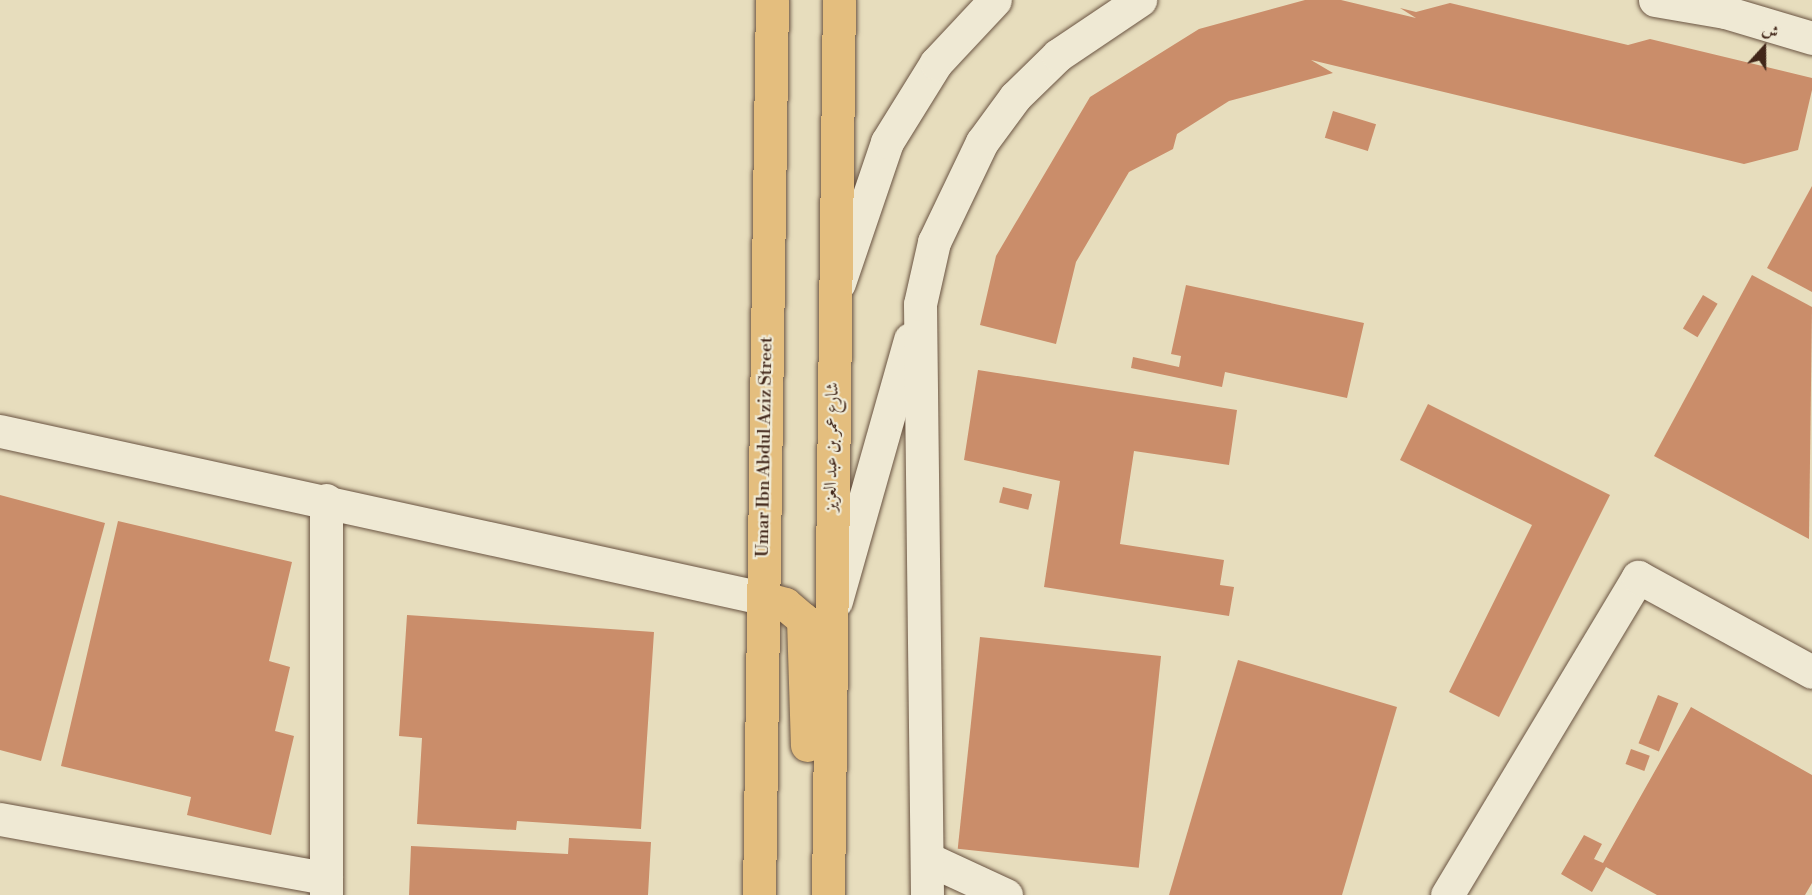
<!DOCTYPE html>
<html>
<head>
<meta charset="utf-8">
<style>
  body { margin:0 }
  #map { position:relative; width:1812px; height:895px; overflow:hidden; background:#e7ddbd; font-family:"Libre Bodoni",Amiri,serif }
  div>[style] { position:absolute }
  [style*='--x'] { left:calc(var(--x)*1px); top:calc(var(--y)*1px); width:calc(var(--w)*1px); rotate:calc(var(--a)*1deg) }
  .building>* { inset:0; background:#ca8d6a; transform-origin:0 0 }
  .roads { filter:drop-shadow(0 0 2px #6a5442) drop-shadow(0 0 2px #6a5442) }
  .minor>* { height:33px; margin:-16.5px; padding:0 16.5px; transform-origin:16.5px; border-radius:16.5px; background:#efe9d4 }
  .major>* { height:33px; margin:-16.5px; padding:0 16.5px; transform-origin:16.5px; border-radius:16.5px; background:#e4be7e }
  span { translate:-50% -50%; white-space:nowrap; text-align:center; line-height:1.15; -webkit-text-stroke:4.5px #efe9d4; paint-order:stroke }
  .street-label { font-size:18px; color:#412619 }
  .north { position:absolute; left:1734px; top:18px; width:60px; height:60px; -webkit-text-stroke:4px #efe9d4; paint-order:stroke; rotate:21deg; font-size:16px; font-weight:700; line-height:24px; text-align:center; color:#412619 }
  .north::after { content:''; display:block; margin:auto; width:21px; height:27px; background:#412619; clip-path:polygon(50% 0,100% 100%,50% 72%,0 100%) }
</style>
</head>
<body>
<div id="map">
  <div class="building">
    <div style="clip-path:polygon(1305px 0,1341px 0,1416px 18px,1400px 8px,1416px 12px,1450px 3px,1628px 45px,1650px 39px,1812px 78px,1812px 90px,1798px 150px,1744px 164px,1311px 60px,1333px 73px,1229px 101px,1177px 134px,1173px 149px,1129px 172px,1076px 262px,1056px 344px,980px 325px,996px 256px,1090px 97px,1199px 29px)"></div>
    <div style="left:1333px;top:111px;width:45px;height:28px;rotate:17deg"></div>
    <div style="clip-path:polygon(1812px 186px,1812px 292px,1767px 268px)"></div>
    <div style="clip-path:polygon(1752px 275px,1812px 307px,1809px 539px,1654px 456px)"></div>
    <div style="clip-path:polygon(1186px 285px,1364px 323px,1347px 398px,1225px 372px,1222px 387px,1131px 368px,1133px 357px,1179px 367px,1181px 356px,1171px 354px)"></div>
    <div style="left:1703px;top:295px;width:17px;height:39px;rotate:31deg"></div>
    <div style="clip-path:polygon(978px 370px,1237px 410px,1229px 465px,1134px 451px,1120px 544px,1224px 560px,1220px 585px,1234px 587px,1229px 616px,1044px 587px,1060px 481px,964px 460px)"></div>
    <div style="clip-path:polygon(1428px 404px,1610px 495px,1499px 717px,1449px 692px,1532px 525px,1400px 460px)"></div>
    <div style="left:1003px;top:487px;width:30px;height:16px;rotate:14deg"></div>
    <div style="clip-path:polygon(0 495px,105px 523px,41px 761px,0 750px)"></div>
    <div style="clip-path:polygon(118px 521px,292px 562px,269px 661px,290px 667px,275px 731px,294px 736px,271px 835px,187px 815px,191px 797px,61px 766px)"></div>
    <div style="clip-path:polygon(407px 615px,654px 632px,641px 829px,517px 821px,516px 830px,417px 824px,422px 738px,399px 736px)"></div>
    <div style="left:980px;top:637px;width:182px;height:213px;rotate:6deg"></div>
    <div style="clip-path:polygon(1238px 660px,1397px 707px,1342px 895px,1169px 895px)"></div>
    <div style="left:1658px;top:695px;width:22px;height:52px;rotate:22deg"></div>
    <div style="clip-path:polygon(1691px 707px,1812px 775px,1812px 883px,1805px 895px,1657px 895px,1606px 867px,1592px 892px,1561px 874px,1584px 835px,1602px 844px,1594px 859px,1603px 863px)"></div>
    <div style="left:1631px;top:749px;width:20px;height:16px;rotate:20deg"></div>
    <div style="clip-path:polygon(569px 838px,651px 842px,648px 895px,409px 895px,411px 846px,568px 854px)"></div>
  </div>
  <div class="roads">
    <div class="minor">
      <div style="--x:1655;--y:0;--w:71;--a:9.7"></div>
      <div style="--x:1725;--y:12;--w:91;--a:16.6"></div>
      <div style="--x:839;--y:283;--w:149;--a:-71.2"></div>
      <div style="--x:887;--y:142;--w:93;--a:-58.2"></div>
      <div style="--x:936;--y:63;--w:86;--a:-46.9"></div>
      <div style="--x:0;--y:431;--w:781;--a:12.35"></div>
      <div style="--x:836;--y:601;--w:272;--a:-74.2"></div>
      <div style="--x:0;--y:819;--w:331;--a:10.3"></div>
      <div style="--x:928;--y:859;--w:86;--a:24.8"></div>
      <div style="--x:326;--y:895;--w:395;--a:-90"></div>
      <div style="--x:927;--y:895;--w:591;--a:-90.68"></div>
      <div style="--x:920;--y:304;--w:64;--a:-77.3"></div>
      <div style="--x:934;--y:242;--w:111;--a:-64.4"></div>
      <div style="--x:982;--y:142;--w:56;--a:-53.7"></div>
      <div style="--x:1015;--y:97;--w:60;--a:-44.3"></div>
      <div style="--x:1058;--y:55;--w:99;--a:-33.9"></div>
      <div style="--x:1447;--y:895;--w:371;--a:-59"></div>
      <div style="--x:1638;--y:577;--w:198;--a:28.6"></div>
    </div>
    <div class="major">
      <div style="--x:763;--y:598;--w:23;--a:15"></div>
      <div style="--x:785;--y:604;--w:23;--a:40"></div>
      <div style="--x:803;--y:619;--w:126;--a:88.2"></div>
      <div style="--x:759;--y:895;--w:895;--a:-89.17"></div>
      <div style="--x:828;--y:895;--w:895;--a:-89.3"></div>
    </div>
  </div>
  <div class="street-label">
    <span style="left:765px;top:447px;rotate:-89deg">Umar Ibn Abdul Aziz Street</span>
    <span style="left:832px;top:447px;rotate:-89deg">شارع عمر بن عبد العزيز</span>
  </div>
  <div class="north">ش</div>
</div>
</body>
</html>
